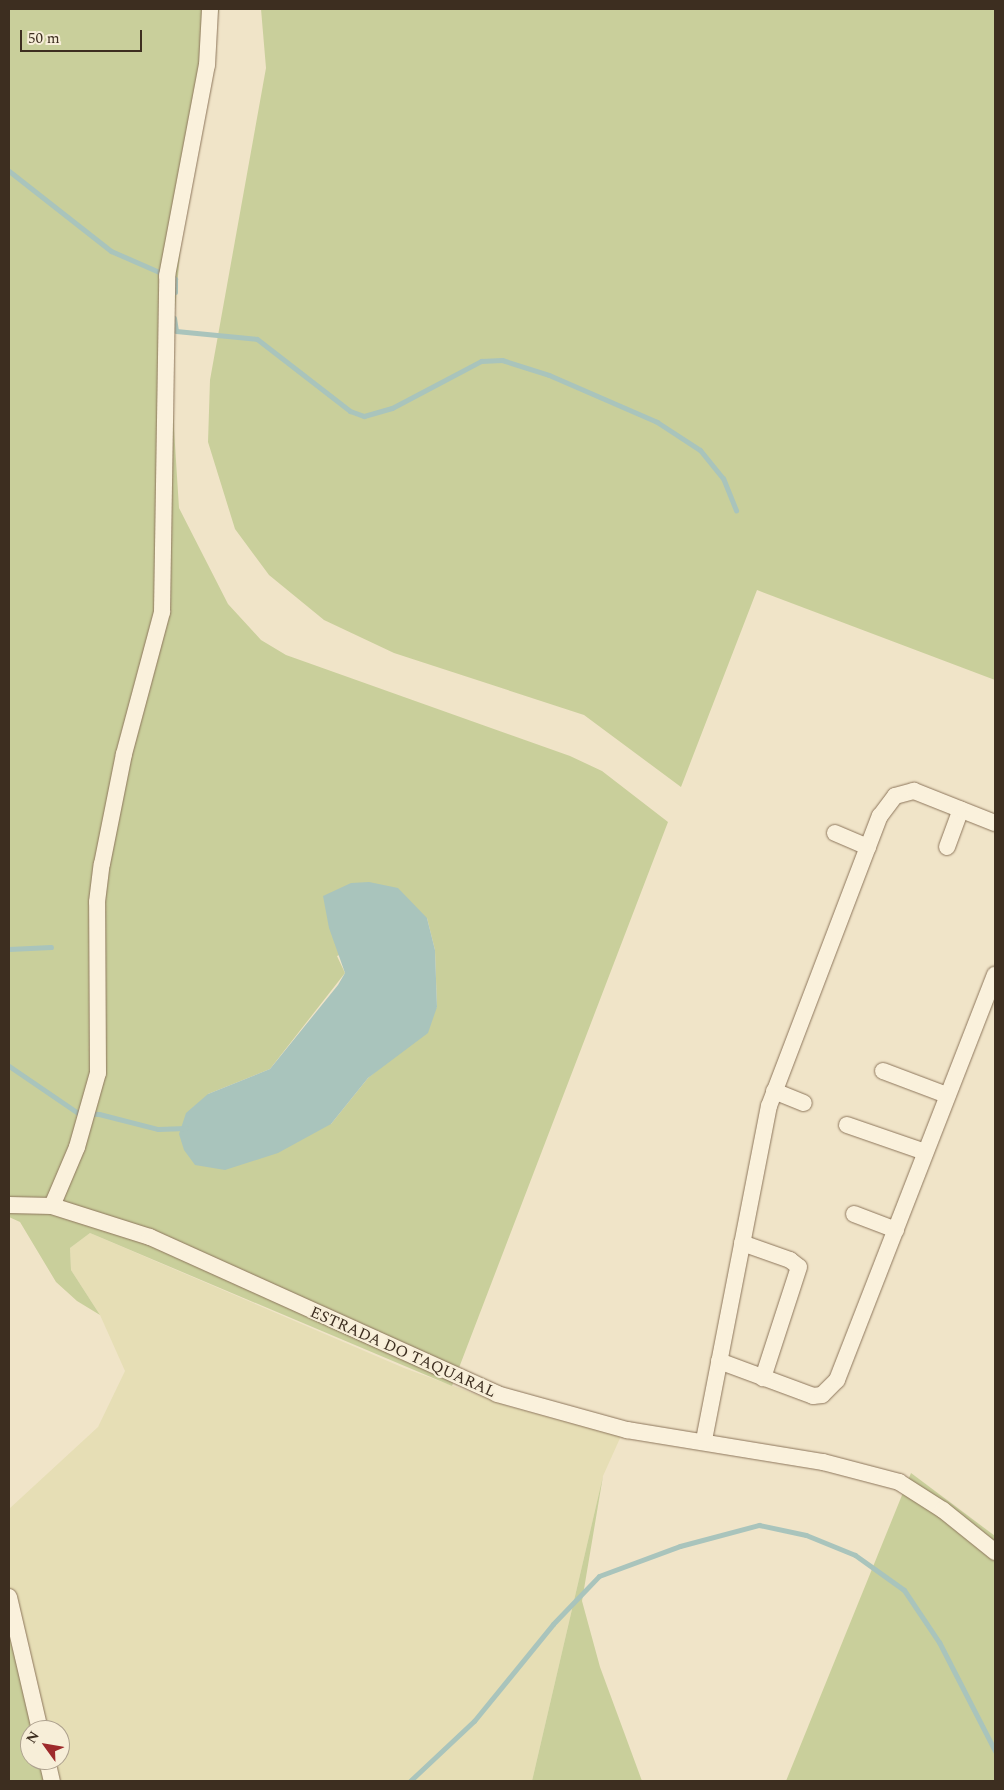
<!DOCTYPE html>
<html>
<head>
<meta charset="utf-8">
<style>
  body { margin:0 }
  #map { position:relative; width:1004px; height:1790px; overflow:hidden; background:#f0e4c8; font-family:Spectral,serif }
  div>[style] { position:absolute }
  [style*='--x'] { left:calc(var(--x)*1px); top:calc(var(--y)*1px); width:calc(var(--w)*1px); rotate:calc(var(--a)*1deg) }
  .farmland>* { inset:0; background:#e6deb5 }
  .green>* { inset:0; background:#c9cf9b }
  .water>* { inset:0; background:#a9c4bc }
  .stream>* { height:5px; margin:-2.5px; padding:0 2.5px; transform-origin:2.5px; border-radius:2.5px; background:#a9c4bc }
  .roads { filter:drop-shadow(0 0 1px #8d765c) drop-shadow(0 0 1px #8d765c) }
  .minor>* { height:16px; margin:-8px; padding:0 8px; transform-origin:8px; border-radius:8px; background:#faf1dc }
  span { translate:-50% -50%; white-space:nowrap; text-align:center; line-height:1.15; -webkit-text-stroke:4px #f7eed8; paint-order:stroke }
  .street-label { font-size:16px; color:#3d2e20 }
  .frame { position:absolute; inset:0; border:10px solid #3d2e20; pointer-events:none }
  .north { position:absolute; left:20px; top:1720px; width:50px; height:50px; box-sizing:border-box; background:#f7eed8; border:1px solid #ada18e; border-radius:50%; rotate:302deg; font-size:14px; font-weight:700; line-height:20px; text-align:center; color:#3d2e20 }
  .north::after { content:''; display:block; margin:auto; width:18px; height:22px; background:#9e2a2b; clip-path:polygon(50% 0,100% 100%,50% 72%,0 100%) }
  .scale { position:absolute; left:20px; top:30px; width:122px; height:22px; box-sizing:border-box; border:2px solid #3d2e20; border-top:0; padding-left:6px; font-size:15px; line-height:18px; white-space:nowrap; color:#3d2e20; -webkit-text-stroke:4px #f7eed8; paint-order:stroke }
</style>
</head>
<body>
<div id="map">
  <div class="farmland">
    <div style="clip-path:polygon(90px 1233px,404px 1368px,511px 1407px,621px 1436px,603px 1476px,532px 1781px,54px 1781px,49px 1760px,60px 1760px,60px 1730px,42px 1730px,9px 1589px,9px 1509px,98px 1427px,125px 1371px,100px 1315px,71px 1270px,70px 1248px)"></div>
  </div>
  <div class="green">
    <div style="clip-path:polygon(evenodd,9px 9px,219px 9px,181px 242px,170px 366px,179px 508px,228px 604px,261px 640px,286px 655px,570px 756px,602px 771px,668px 822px,452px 1386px,90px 1233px,70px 1248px,71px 1270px,100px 1315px,77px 1301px,56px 1282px,20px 1222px,9px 1217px,9px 9px,427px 918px,435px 950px,437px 1007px,394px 1056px,368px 1078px,331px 1124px,208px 1094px,270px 1069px,345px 973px,337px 956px,427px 918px)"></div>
    <div style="clip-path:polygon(261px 9px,995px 9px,995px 680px,757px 590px,681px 787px,584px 715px,394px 653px,324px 620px,269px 575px,235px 529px,208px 442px,210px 380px,266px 68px)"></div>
    <div style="clip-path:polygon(911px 1473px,995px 1536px,995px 1781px,786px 1781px)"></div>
    <div style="clip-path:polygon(603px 1476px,582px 1601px,600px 1667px,642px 1781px,532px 1781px)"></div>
    <div style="clip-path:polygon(9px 1589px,42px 1730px,30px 1730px,30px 1760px,49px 1760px,54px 1781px,9px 1781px)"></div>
  </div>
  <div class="water">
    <div style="clip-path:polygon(369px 882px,398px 888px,427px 918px,435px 950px,437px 1007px,428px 1033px,368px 1078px,331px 1124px,278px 1153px,225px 1170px,195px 1165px,184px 1150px,179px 1134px,186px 1113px,208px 1094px,270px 1069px,338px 985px,345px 973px,329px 928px,323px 896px,351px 883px)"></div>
  </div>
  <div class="stream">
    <div style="--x:9;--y:171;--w:130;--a:38.1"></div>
    <div style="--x:111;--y:251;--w:70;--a:23.6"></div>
    <div style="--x:175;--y:279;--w:13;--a:90"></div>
    <div style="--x:174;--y:318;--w:13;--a:81"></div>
    <div style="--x:176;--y:331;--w:81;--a:5.6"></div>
    <div style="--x:257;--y:339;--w:118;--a:37.7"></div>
    <div style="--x:350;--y:411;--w:15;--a:20"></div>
    <div style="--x:364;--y:416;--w:29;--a:-16"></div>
    <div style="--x:392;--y:408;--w:101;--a:-27.8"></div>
    <div style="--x:481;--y:361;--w:21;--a:-3"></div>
    <div style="--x:502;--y:360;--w:49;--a:17.7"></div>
    <div style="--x:549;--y:375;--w:118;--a:23.5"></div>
    <div style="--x:657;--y:422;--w:51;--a:33.1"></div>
    <div style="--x:700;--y:450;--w:36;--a:51"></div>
    <div style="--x:723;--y:478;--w:35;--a:68"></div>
    <div style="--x:9;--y:949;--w:42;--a:-2.7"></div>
    <div style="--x:9;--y:1066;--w:83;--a:34.3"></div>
    <div style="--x:78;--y:1113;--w:21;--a:3"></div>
    <div style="--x:99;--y:1114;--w:61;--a:14.3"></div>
    <div style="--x:158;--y:1129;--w:28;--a:-2"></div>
    <div style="--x:410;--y:1781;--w:88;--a:-43.2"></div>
    <div style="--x:474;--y:1721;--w:125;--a:-50.8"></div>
    <div style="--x:553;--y:1624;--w:66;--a:-46.2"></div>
    <div style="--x:599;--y:1576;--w:86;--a:-20.3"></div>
    <div style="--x:680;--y:1546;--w:82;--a:-14.9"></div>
    <div style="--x:759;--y:1525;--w:48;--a:12"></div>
    <div style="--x:806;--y:1535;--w:53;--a:22.2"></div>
    <div style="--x:855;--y:1555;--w:60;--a:35.5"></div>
    <div style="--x:904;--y:1590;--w:63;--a:56.1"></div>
    <div style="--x:939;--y:1642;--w:123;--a:62.8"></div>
  </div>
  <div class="roads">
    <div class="minor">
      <div style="--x:835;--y:833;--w:36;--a:23"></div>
      <div style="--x:947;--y:847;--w:40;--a:-69.8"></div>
      <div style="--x:883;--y:1071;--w:68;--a:20.6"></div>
      <div style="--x:774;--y:1091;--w:32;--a:22"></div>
      <div style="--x:847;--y:1125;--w:83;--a:19.1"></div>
      <div style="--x:9;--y:1205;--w:43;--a:1.3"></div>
      <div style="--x:52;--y:1206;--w:103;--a:17.6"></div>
      <div style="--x:150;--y:1237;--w:381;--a:24.3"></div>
      <div style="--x:497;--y:1394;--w:135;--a:15.5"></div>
      <div style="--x:627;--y:1430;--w:199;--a:9.3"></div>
      <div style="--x:823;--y:1462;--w:79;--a:14.7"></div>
      <div style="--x:899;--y:1482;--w:52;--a:32.5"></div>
      <div style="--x:943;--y:1510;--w:67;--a:38.9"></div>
      <div style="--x:52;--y:1206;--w:64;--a:-67"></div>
      <div style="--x:77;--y:1147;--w:77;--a:-74.2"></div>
      <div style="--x:98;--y:1073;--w:171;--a:-90.3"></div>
      <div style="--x:97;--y:902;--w:38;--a:-83"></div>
      <div style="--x:102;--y:864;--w:112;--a:-78.7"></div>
      <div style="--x:124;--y:754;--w:147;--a:-75"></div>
      <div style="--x:162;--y:612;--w:336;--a:-89.1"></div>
      <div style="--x:167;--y:276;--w:215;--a:-79.3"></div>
      <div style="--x:207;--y:65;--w:56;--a:-86.9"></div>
      <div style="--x:854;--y:1214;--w:45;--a:20.9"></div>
      <div style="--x:742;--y:1243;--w:51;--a:19.5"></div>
      <div style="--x:790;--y:1260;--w:11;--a:38"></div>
      <div style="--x:799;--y:1267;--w:117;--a:108"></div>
      <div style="--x:719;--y:1361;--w:100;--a:20.4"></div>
      <div style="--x:813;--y:1396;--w:9;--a:-6"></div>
      <div style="--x:822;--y:1395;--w:21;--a:-45"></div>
      <div style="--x:837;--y:1380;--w:435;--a:-68.7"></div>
      <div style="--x:704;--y:1440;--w:340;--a:-79"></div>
      <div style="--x:769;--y:1106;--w:311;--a:-69.1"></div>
      <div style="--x:880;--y:816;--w:25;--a:-53"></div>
      <div style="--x:895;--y:796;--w:20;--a:-15"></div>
      <div style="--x:914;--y:791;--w:87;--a:21.6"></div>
      <div style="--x:9;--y:1597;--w:137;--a:76.9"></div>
      <div style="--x:47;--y:1760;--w:22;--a:77"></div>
    </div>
  </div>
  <div class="street-label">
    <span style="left:403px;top:1352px;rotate:24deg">ESTRADA DO TAQUARAL</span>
  </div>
  <div class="frame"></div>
  <div class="north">N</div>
  <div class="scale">50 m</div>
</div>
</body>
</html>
